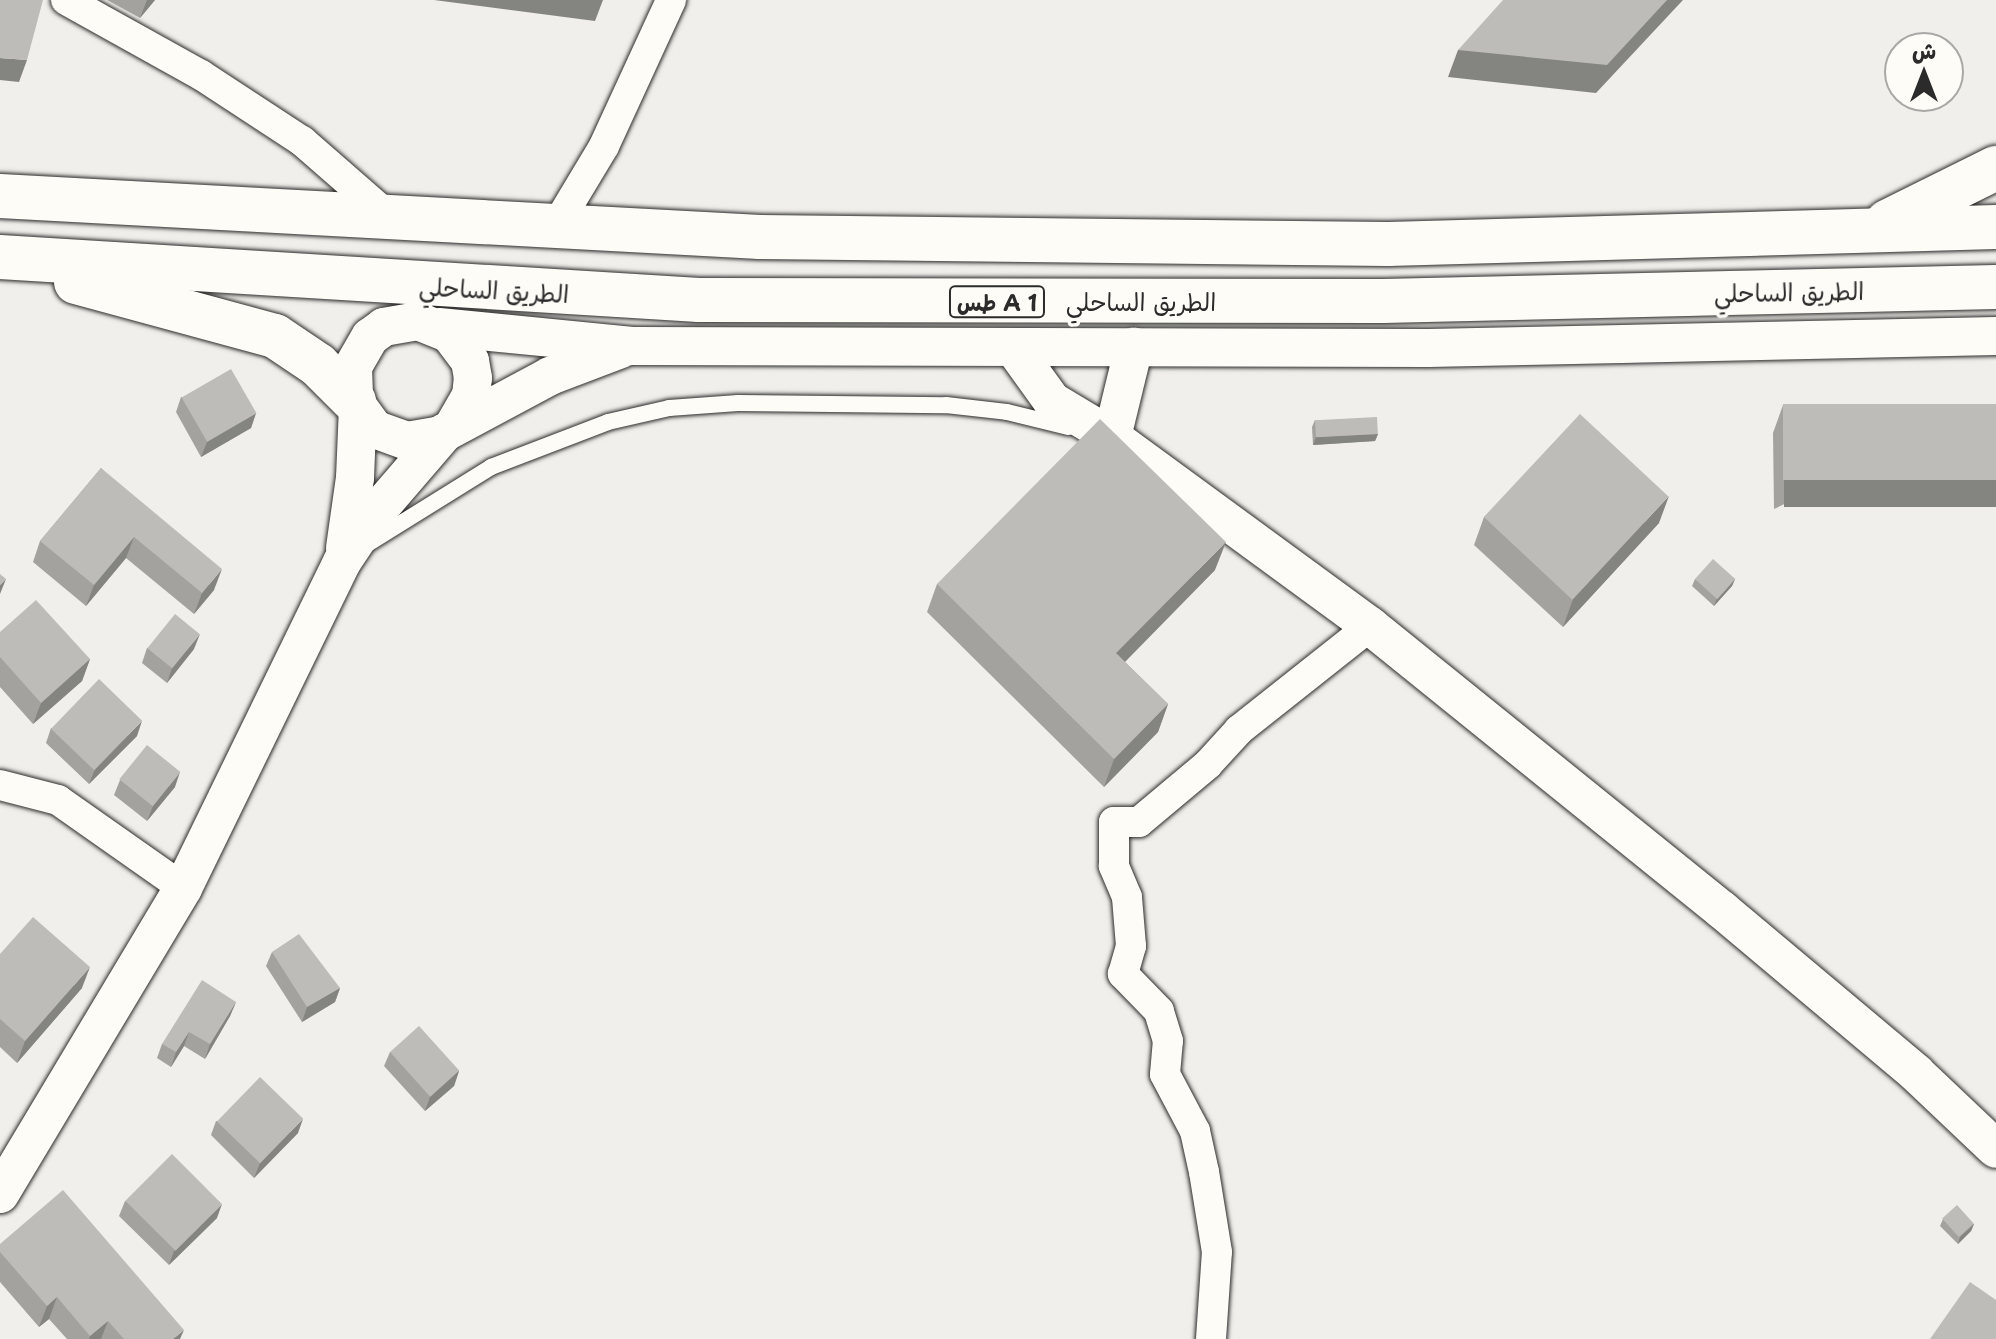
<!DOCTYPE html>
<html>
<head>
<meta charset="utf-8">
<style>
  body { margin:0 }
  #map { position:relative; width:1996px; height:1339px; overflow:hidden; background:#f0efeb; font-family:"Playpen Sans","Playpen Sans Arabic",sans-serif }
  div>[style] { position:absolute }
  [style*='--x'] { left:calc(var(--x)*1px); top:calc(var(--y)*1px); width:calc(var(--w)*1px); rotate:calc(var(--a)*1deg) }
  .roads { filter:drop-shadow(0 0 2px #2b2b2b) drop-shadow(0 0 2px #2b2b2b) }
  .service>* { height:16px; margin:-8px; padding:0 8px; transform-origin:8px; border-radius:8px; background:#fdfcf7 }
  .minor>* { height:30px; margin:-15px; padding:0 15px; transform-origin:15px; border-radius:15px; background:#fdfcf7 }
  .tertiary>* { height:38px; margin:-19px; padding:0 19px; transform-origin:19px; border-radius:19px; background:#fdfcf7 }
  .trunk>* { height:44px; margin:-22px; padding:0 22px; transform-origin:22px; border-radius:22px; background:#fdfcf7 }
  .wall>* { inset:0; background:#a3a29e }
  .shaded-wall>* { inset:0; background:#848481; transform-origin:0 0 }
  .building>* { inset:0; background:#bdbcb8; transform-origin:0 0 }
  span { translate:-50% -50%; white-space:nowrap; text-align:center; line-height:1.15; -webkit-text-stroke:7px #fdfcf7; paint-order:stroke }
  .shield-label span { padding:2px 6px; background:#fdfcf7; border:2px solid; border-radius:6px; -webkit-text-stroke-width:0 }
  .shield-label { font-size:22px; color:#2b2b2b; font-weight:700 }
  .street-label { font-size:24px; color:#2b2b2b }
  .north { position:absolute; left:1884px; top:32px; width:80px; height:80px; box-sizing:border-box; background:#fdfcf7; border:2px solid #a9a8a5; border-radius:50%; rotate:0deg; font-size:22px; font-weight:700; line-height:32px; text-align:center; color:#2b2b2b }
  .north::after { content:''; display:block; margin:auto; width:28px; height:36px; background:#2b2b2b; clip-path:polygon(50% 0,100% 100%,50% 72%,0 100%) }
</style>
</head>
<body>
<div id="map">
  <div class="roads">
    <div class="service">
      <div style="--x:369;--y:543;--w:144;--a:-31.9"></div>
      <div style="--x:491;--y:467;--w:125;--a:-21"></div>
      <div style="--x:608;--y:422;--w:63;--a:-12.9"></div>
      <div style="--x:669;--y:408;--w:69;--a:-4.1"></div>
      <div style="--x:738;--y:403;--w:208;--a:0.6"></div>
      <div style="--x:946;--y:405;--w:61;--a:6.5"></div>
      <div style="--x:1007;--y:412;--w:63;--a:13.8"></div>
    </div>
    <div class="minor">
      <div style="--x:66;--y:0;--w:154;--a:29.1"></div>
      <div style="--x:201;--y:75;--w:121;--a:33.2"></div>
      <div style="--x:302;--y:141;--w:116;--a:41.1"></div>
      <div style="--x:556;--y:226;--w:93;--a:-59"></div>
      <div style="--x:604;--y:146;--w:161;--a:-65.3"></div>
      <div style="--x:0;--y:785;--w:60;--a:14.5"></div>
      <div style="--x:58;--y:800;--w:153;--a:35.1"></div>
      <div style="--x:1211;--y:1339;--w:87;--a:-86.1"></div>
      <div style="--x:1217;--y:1252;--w:81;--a:-99.2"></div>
      <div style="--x:1204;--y:1172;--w:42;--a:-102.4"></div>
      <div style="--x:1195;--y:1131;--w:64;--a:-117.8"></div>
      <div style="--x:1165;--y:1074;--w:33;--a:-85"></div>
      <div style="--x:1168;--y:1041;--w:31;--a:-107"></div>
      <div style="--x:1159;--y:1011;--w:52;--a:-134.2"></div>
      <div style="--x:1123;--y:974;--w:29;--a:-74"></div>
      <div style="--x:1131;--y:946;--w:49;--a:-94.7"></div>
      <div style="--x:1127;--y:897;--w:34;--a:-113"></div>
      <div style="--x:1114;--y:866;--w:44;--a:-90"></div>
      <div style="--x:1114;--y:822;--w:25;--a:0"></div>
      <div style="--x:1139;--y:822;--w:90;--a:-40"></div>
      <div style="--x:1208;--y:764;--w:46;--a:-47.6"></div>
      <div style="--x:1239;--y:730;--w:167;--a:-38.4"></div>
    </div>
    <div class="tertiary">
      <div style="--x:439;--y:327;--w:194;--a:5.6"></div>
      <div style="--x:632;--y:346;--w:796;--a:0.14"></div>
      <div style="--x:1428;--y:348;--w:568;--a:-1.21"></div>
      <div style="--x:1013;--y:347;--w:67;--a:54.2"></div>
      <div style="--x:1052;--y:401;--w:70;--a:31"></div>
      <div style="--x:1112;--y:437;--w:320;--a:36.2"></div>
      <div style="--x:1370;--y:626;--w:452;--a:38.9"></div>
      <div style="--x:1722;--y:910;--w:253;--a:40"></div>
      <div style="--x:1916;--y:1073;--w:110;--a:43.5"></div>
      <div style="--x:454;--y:425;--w:34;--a:-60"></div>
      <div style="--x:471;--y:396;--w:18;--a:-84"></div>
      <div style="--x:473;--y:378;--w:17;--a:-100"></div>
      <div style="--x:470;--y:361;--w:34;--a:-127"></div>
      <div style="--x:450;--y:334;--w:35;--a:-158"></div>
      <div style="--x:418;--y:321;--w:35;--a:170"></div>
      <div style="--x:384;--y:327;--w:17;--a:144"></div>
      <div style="--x:370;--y:337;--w:34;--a:120"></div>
      <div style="--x:353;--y:367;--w:34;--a:88"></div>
      <div style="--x:354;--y:401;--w:34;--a:54"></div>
      <div style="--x:374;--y:429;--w:35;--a:20"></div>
      <div style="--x:407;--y:441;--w:34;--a:-10"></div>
      <div style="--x:440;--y:435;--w:125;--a:-28.2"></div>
      <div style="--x:550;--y:376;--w:76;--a:-20.8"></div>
      <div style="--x:1112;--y:437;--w:93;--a:-76.3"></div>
      <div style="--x:345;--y:548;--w:71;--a:-81.9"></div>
      <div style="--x:355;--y:478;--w:71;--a:-87.6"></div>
      <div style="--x:0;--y:1194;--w:357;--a:-59.1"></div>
      <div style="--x:183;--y:888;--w:363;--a:-64"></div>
      <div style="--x:342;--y:562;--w:54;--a:-56.3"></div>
      <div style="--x:372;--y:517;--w:112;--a:-49.3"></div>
    </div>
    <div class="trunk">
      <div style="--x:0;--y:196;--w:761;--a:3.09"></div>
      <div style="--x:760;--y:237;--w:628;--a:0.64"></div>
      <div style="--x:1388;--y:244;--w:608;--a:-1.6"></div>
      <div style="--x:1887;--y:222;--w:122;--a:-26.4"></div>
      <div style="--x:0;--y:257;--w:700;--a:3.52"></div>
      <div style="--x:699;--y:300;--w:684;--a:0.08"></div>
      <div style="--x:1383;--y:301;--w:613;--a:-1.31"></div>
      <div style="--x:76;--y:282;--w:206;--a:15.2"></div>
      <div style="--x:275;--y:336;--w:52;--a:34"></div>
      <div style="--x:318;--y:365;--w:51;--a:45"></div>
    </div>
  </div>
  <div class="wall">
    <div style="clip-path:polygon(107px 0,155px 0,140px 18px)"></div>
    <div style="clip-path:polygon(181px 397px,256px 413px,251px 428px,201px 457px,176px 412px)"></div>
    <div style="clip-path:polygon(1996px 404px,1774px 509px,1773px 433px,1783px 405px)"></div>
    <div style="clip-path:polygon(1315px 420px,1378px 434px,1375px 441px,1313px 445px,1312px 427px)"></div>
    <div style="clip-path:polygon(101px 468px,214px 590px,194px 614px,126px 558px,86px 606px,33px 562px,40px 541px)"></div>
    <div style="clip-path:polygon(1484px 517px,1659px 523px,1563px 627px,1474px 545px)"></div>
    <div style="clip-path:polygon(1215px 570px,1125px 662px,1168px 704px,1158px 732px,1104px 787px,927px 612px,937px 584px)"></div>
    <div style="clip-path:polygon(1695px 579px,1735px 579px,1732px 586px,1714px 606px,1692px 586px)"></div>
    <div style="clip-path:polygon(0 632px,90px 659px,82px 681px,33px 724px,0 687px)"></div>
    <div style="clip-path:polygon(147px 648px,194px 649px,167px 683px,142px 663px)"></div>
    <div style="clip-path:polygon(51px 728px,137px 736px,89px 784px,46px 743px)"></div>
    <div style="clip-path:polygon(120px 780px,175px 787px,147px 821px,114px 795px)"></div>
    <div style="clip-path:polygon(272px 952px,340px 988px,335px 1002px,302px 1022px,266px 966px)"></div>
    <div style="clip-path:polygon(0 954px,82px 988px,17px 1063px,0 1047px)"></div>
    <div style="clip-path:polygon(236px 1002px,230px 1016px,205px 1059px,184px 1046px,171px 1067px,157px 1058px,162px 1044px)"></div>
    <div style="clip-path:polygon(390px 1052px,459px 1071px,454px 1086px,425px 1111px,384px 1066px)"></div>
    <div style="clip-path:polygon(216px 1121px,298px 1133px,254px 1178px,211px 1135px)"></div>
    <div style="clip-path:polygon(125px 1201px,217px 1218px,169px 1265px,119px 1216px)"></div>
    <div style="clip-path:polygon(1943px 1219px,1974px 1224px,1971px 1231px,1958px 1244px,1940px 1226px)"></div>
    <div style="clip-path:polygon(0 1244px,180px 1339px,67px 1339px,49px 1319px,39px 1327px,0 1282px)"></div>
  </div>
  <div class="shaded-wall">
    <div style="clip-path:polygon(147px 0,155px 0,140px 18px)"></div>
    <div style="clip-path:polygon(434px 0,603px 0,595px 21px)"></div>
    <div style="clip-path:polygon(1667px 0,1683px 0,1596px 93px,1448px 77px,1458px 50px)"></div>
    <div style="clip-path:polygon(0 58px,27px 60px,19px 82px,0 80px)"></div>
    <div style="clip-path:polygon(256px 413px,251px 428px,201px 457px,207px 442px)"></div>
    <div style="clip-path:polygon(1378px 434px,1375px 441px,1313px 445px,1316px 437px)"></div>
    <div style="left:1996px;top:480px;width:27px;height:212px;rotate:90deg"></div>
    <div style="clip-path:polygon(1669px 496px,1659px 523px,1563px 627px,1573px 599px)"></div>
    <div style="clip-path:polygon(134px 537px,126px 558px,86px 606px,94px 585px)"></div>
    <div style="clip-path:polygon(1226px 542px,1215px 570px,1106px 681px,1116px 653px)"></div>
    <div style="clip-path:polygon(222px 569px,214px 590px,194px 614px,202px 593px)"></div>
    <div style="clip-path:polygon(6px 579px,0 594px,0 585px)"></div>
    <div style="clip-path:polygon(1735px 579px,1732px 586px,1714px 606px,1717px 598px)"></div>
    <div style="clip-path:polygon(200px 634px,194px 649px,167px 683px,172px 668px)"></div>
    <div style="clip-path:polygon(90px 659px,82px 681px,33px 724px,41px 703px)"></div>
    <div style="clip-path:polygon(1168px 704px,1158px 732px,1104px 787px,1114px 759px)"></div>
    <div style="clip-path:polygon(142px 721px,137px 736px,89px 784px,95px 769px)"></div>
    <div style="clip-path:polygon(180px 772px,175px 787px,147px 821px,153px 806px)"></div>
    <div style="clip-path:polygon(90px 967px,82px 988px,17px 1063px,25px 1041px)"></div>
    <div style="clip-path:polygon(340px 988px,335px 1002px,302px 1022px,307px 1007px)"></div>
    <div style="clip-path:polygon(236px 1002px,230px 1016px,205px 1059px,210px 1044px)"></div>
    <div style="clip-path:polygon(189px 1032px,184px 1046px,171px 1067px,176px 1052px)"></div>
    <div style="clip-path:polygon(459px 1071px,454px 1086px,425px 1111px,430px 1097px)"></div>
    <div style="clip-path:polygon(303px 1119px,298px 1133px,254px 1178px,260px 1163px)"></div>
    <div style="clip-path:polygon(222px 1204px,217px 1218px,169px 1265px,174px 1251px)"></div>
    <div style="clip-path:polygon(1974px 1224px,1971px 1231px,1958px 1244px,1960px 1237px)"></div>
    <div style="clip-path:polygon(57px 1297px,49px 1319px,39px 1327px,47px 1306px)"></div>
    <div style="clip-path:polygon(108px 1321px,101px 1339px,89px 1339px,90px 1336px)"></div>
    <div style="clip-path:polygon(184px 1330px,180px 1339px,173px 1339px)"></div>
  </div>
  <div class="building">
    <div style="clip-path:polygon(0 0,43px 0,27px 60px,0 58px)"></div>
    <div style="clip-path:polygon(1503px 0,1667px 0,1607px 65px,1458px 50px)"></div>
    <div style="left:231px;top:369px;width:51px;height:57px;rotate:60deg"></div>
    <div style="left:1996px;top:404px;width:76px;height:213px;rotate:90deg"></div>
    <div style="left:1580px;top:414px;width:121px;height:141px;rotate:43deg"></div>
    <div style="left:1377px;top:417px;width:17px;height:62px;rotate:87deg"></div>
    <div style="clip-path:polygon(1100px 419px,1226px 542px,1116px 653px,1168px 704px,1114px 759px,937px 584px)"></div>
    <div style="clip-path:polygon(101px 468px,222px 569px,202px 593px,134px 537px,94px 585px,40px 541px)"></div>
    <div style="left:1713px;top:559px;width:30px;height:27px;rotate:42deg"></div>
    <div style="clip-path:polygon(0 574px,6px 579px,0 585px)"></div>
    <div style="clip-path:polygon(36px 600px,90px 659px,41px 703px,0 657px,0 632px)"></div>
    <div style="left:175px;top:614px;width:32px;height:44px;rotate:39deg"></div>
    <div style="left:99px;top:679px;width:60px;height:69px;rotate:44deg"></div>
    <div style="left:147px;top:745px;width:43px;height:44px;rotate:39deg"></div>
    <div style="clip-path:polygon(33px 917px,90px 967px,25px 1041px,0 1019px,0 954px)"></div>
    <div style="clip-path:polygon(299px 934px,340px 988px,307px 1007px,272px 952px)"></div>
    <div style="clip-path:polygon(202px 980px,236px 1002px,210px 1044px,189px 1032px,176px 1052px,162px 1044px)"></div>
    <div style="left:419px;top:1026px;width:60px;height:39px;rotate:48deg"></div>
    <div style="left:260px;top:1077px;width:60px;height:62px;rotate:44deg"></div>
    <div style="left:172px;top:1154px;width:71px;height:66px;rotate:45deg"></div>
    <div style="clip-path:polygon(63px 1190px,184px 1330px,173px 1339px,124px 1339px,108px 1321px,90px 1336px,57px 1297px,47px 1306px,0 1252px,0 1244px)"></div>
    <div style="left:1957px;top:1205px;width:25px;height:20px;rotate:48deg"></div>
    <div style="clip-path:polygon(1970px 1282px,1996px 1300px,1996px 1339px,1930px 1339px)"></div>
  </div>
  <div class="shield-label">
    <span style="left:997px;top:302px">طس A 1</span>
  </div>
  <div class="street-label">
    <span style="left:494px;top:290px;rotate:3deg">الطريق الساحلي</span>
    <span style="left:1789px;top:292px;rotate:-1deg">الطريق الساحلي</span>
    <span style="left:1141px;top:302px">الطريق الساحلي</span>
  </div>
  <div class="north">ش</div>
</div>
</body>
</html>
